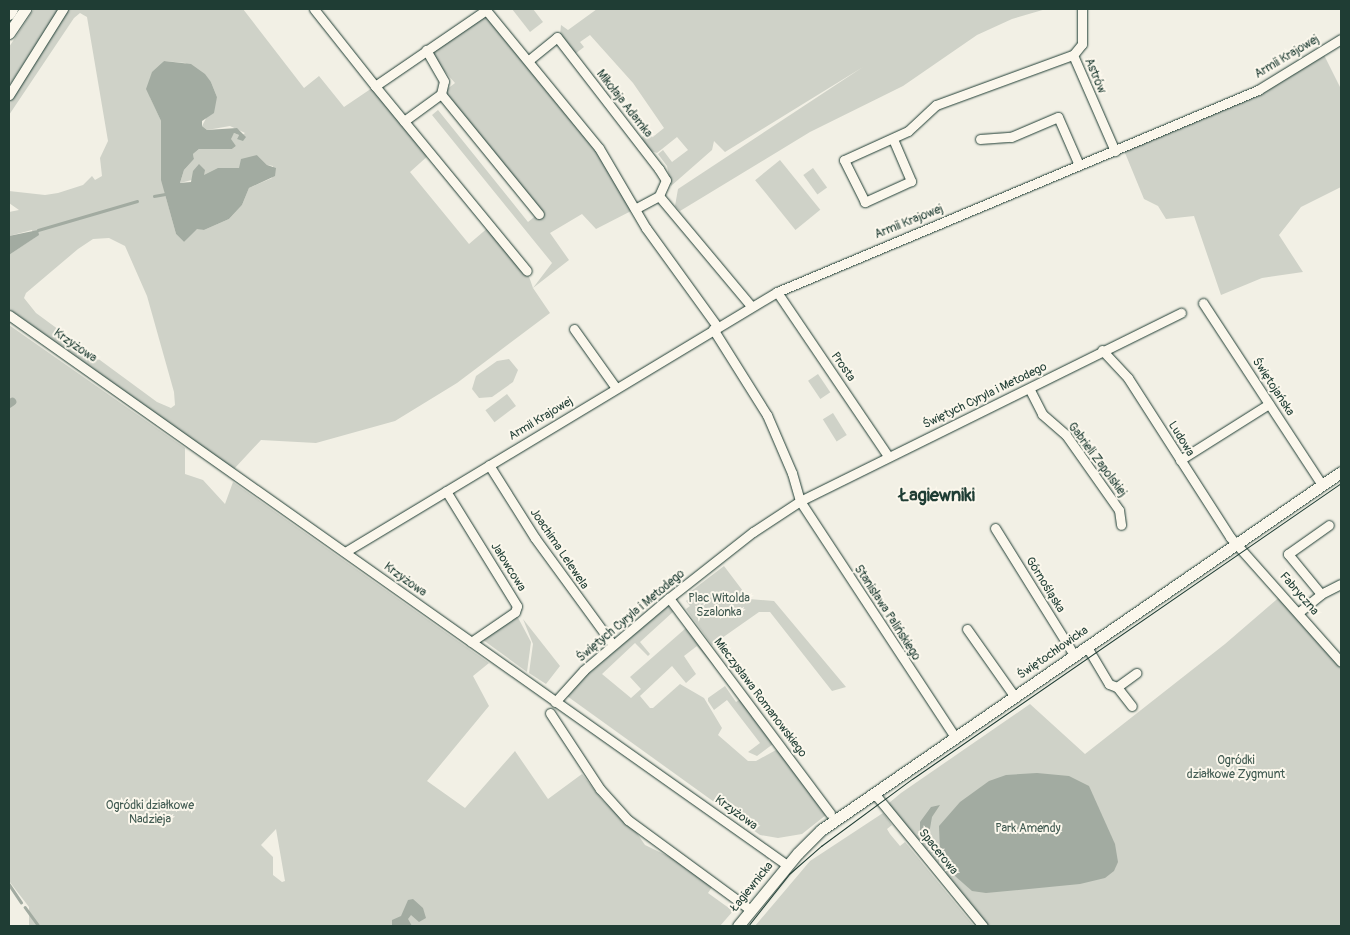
<!DOCTYPE html>
<html>
<head>
<meta charset="utf-8">
<style>
  body { margin:0 }
  #map { position:relative; width:1350px; height:935px; overflow:hidden; background:#f2f0e5; font-family:Pangolin,sans-serif }
  div>[style] { position:absolute }
  [style*='--x'] { left:calc(var(--x)*1px); top:calc(var(--y)*1px); width:calc(var(--w)*1px); rotate:calc(var(--a)*1deg) }
  .green>* { inset:0; background:#cfd2c8; transform-origin:0 0 }
  .water>* { inset:0; background:#a2aba1 }
  .stream>* { height:2.5px; margin:-1.25px; padding:0 1.25px; transform-origin:1.25px; border-radius:1.25px; background:#a2aba1 }
  .canal>* { height:8px; margin:-4px; padding:0 4px; transform-origin:4px; border-radius:4px; background:#a2aba1 }
  .roads { filter:drop-shadow(0 0 1px #1f3d34) drop-shadow(0 0 1px #1f3d34) }
  .minor>* { height:9px; margin:-4.5px; padding:0 4.5px; transform-origin:4.5px; border-radius:4.5px; background:#fbf7ec }
  .major>* { height:11px; margin:-5.5px; padding:0 5.5px; transform-origin:5.5px; border-radius:5.5px; background:#fbf7ec }
  .tram>* { height:1px; margin:-0.5px; padding:0 0.5px; transform-origin:0.5px; border-radius:0.5px; background:#1f3d34 }
  span { translate:-50% -50%; white-space:nowrap; text-align:center; line-height:1.15; -webkit-text-stroke:4px #fbf7ec; paint-order:stroke }
  .street-label { font-size:12px; color:#1f3d34 }
  .park-label { font-size:12px; color:#425b52 }
  .district-label { font-size:18px; color:#1f3d34; font-weight:700 }
  .frame { position:absolute; inset:0; border:10px solid #1f3d34; pointer-events:none }
</style>
</head>
<body>
<div id="map">
  <div class="green">
    <div style="clip-path:polygon(34px 9px,59px 9px,9px 86px,9px 47px)"></div>
    <div style="clip-path:polygon(evenodd,63px 9px,243px 9px,304px 88px,319px 76px,344px 107px,375px 86px,430px 154px,410px 172px,469px 244px,490px 226px,527px 271px,533px 288px,552px 263px,432px 115px,438px 110px,528px 222px,538px 214px,441px 94px,455px 83px,426px 50px,486px 10px,599px 148px,635px 209px,596px 229px,582px 214px,550px 233px,569px 260px,533px 288px,550px 313px,457px 383px,395px 421px,316px 443px,261px 440px,234px 469px,9px 309px,9px 255px,34px 238px,32px 230px,9px 236px,9px 212px,19px 210px,9px 203px,9px 191px,45px 195px,58px 193px,83px 185px,92px 176px,95px 180px,102px 176px,100px 158px,108px 141px,87px 17px,80px 13px,74px 18px,9px 115px,9px 95px,63px 9px,164px 61px,185px 63px,211px 82px,217px 97px,202px 126px,207px 130px,230px 126px,245px 133px,237px 139px,239px 135px,234px 133px,230px 139px,236px 146px,232px 149px,199px 149px,193px 154px,194px 159px,184px 170px,180px 183px,239px 168px,257px 155px,267px 165px,273px 166px,272px 178px,249px 188px,242px 205px,229px 219px,204px 230px,197px 228px,184px 242px,176px 234px,165px 194px,161px 121px,150px 97px,150px 78px,164px 61px,63px 9px,109px 238px,125px 246px,147px 296px,174px 392px,175px 405px,171px 408px,157px 402px,36px 313px,24px 298px,26px 293px,78px 249px,93px 239px,109px 238px)"></div>
    <div style="clip-path:polygon(512px 9px,533px 9px,543px 22px,530px 32px)"></div>
    <div style="clip-path:polygon(597px 9px,1046px 9px,1012px 19px,977px 35px,903px 86px,810px 132px,680px 211px,675px 206px,678px 189px,863px 67px,725px 152px,714px 141px,712px 150px,671px 186px,667px 166px,658px 154px,663px 150px,672px 162px,688px 150px,677px 137px,657px 153px,651px 151px,641px 138px,650px 131px,654px 136px,664px 128px,633px 83px,590px 35px,580px 42px,584px 47px,575px 54px,560px 35px,561px 25px,568px 30px)"></div>
    <div style="clip-path:polygon(1322px 51px,1341px 89px,1341px 187px,1301px 207px,1279px 235px,1303px 272px,1262px 278px,1221px 295px,1194px 216px,1166px 219px,1158px 206px,1144px 199px,1123px 148px,1258px 90px)"></div>
    <div style="left:780px;top:160px;width:64px;height:32px;rotate:51deg"></div>
    <div style="left:813px;top:168px;width:24px;height:12px;rotate:54deg"></div>
    <div style="clip-path:polygon(evenodd,9px 325px,185px 448px,185px 474px,203px 480px,225px 504px,233px 482px,489px 663px,473px 676px,489px 706px,427px 781px,465px 808px,515px 751px,548px 799px,582px 774px,602px 800px,634px 829px,645px 845px,678px 861px,712px 887px,708px 893px,733px 911px,720px 926px,29px 926px,29px 907px,9px 881px,9px 325px,276px 829px,285px 881px,282px 882px,273px 875px,273px 857px,261px 845px,276px 829px)"></div>
    <div style="clip-path:polygon(509px 359px,518px 370px,513px 382px,492px 397px,479px 398px,472px 389px,476px 376px,497px 361px)"></div>
    <div style="left:818px;top:374px;width:22px;height:12px;rotate:56deg"></div>
    <div style="left:507px;top:394px;width:15px;height:27px;rotate:53deg"></div>
    <div style="left:833px;top:413px;width:26px;height:12px;rotate:58deg"></div>
    <div style="clip-path:polygon(724px 566px,749px 599px,774px 601px,846px 687px,832px 691px,770px 612px,759px 612px,712px 645px,686px 609px,690px 606px,686px 601px,693px 596px,690px 592px)"></div>
    <div style="clip-path:polygon(1283px 594px,1341px 662px,1341px 926px,988px 926px,891px 809px,889px 803px,901px 793px,1030px 704px,1085px 754px,1225px 644px)"></div>
    <div style="clip-path:polygon(666px 605px,674px 611px,640px 642px,650px 654px,648px 656px,635px 643px,602px 674px,631px 698px,641px 689px,630px 677px,686px 628px,724px 678px,697px 646px,684px 656px,696px 674px,686px 683px,672px 666px,640px 696px,650px 708px,653px 708px,680px 684px,704px 698px,722px 728px,718px 735px,748px 761px,756px 761px,776px 750px,780px 753px,826px 815px,802px 834px,778px 838px,760px 835px,567px 696px,591px 670px)"></div>
    <div style="clip-path:polygon(515px 612px,531px 642px,527px 672px,479px 637px)"></div>
    <div style="clip-path:polygon(523px 619px,560px 666px,546px 684px,529px 673px,533px 644px)"></div>
    <div style="clip-path:polygon(725px 686px,736px 702px,742px 698px,773px 744px,757px 756px,748px 752px,760px 743px,727px 700px,714px 710px,708px 701px,708px 698px)"></div>
    <div style="clip-path:polygon(883px 813px,892px 825px,887px 829px,890px 834px,900px 846px,905px 842px,974px 926px,755px 926px,810px 861px)"></div>
  </div>
  <div class="water">
    <div style="clip-path:polygon(164px 61px,191px 64px,205px 74px,211px 82px,217px 97px,214px 113px,202px 121px,202px 126px,207px 130px,237px 128px,246px 137px,243px 141px,237px 139px,239px 135px,234px 133px,231px 139px,236px 146px,232px 149px,199px 149px,193px 154px,194px 159px,184px 170px,180px 183px,191px 182px,193px 171px,199px 164px,205px 170px,204px 175px,218px 168px,239px 168px,241px 159px,257px 155px,267px 165px,276px 168px,275px 176px,249px 188px,242px 205px,229px 219px,204px 230px,197px 229px,184px 242px,176px 234px,161px 180px,161px 121px,146px 89px,152px 72px)"></div>
    <div style="clip-path:polygon(38px 230px,39px 235px,9px 255px,9px 236px)"></div>
    <div style="clip-path:polygon(1037px 773px,1069px 776px,1089px 786px,1115px 844px,1118px 862px,1114px 871px,1105px 878px,1080px 884px,986px 893px,972px 891px,955px 876px,940px 852px,939px 826px,960px 802px,989px 781px,1006px 775px)"></div>
    <div style="clip-path:polygon(940px 805px,932px 817px,929px 834px,924px 837px,920px 833px,920px 822px,931px 807px)"></div>
    <div style="clip-path:polygon(413px 899px,423px 908px,426px 918px,419px 922px,411px 915px,408px 919px,412px 926px,392px 926px,392px 920px,401px 916px,408px 900px)"></div>
  </div>
  <div class="stream">
    <div style="--x:154;--y:196;--w:11;--a:-10"></div>
    <div style="--x:38;--y:230;--w:103;--a:-16.3"></div>
    <div style="--x:9;--y:884;--w:22;--a:56"></div>
    <div style="--x:25;--y:907;--w:24;--a:54"></div>
  </div>
  <div class="canal">
    <div style="--x:9;--y:404;--w:4;--a:-34"></div>
  </div>
  <div class="roads">
    <div class="minor">
      <div style="--x:314;--y:9;--w:98;--a:51.6"></div>
      <div style="--x:375;--y:86;--w:135;--a:-34.4"></div>
      <div style="--x:486;--y:10;--w:178;--a:50.7"></div>
      <div style="--x:599;--y:148;--w:93;--a:59.6"></div>
      <div style="--x:646;--y:228;--w:121;--a:54.1"></div>
      <div style="--x:1082;--y:9;--w:35;--a:90"></div>
      <div style="--x:1082;--y:44;--w:14;--a:129"></div>
      <div style="--x:1073;--y:55;--w:105;--a:66.4"></div>
      <div style="--x:529;--y:60;--w:36;--a:-39"></div>
      <div style="--x:557;--y:37;--w:167;--a:52.3"></div>
      <div style="--x:659;--y:169;--w:13;--a:58"></div>
      <div style="--x:666;--y:180;--w:17;--a:114"></div>
      <div style="--x:659;--y:196;--w:27;--a:152"></div>
      <div style="--x:375;--y:86;--w:239;--a:50.6"></div>
      <div style="--x:441;--y:94;--w:155;--a:50.8"></div>
      <div style="--x:9;--y:95;--w:102;--a:-57.9"></div>
      <div style="--x:404;--y:121;--w:46;--a:-36.1"></div>
      <div style="--x:441;--y:94;--w:13;--a:-77"></div>
      <div style="--x:444;--y:81;--w:36;--a:-120"></div>
      <div style="--x:893;--y:139;--w:46;--a:66.8"></div>
      <div style="--x:911;--y:181;--w:51;--a:155.5"></div>
      <div style="--x:865;--y:202;--w:47;--a:-116.6"></div>
      <div style="--x:844;--y:160;--w:70;--a:-24.4"></div>
      <div style="--x:908;--y:131;--w:38;--a:-43"></div>
      <div style="--x:936;--y:105;--w:146;--a:-20.1"></div>
      <div style="--x:980;--y:139;--w:31;--a:-4"></div>
      <div style="--x:1011;--y:137;--w:51;--a:-23.1"></div>
      <div style="--x:1058;--y:117;--w:52;--a:66.4"></div>
      <div style="--x:659;--y:196;--w:143;--a:50.1"></div>
      <div style="--x:777;--y:292;--w:198;--a:55.9"></div>
      <div style="--x:1203;--y:303;--w:217;--a:56.8"></div>
      <div style="--x:9;--y:315;--w:953;--a:35.26"></div>
      <div style="--x:574;--y:329;--w:72;--a:54.6"></div>
      <div style="--x:713;--y:329;--w:102;--a:57.9"></div>
      <div style="--x:767;--y:415;--w:63;--a:66.7"></div>
      <div style="--x:792;--y:473;--w:29;--a:74"></div>
      <div style="--x:800;--y:501;--w:282;--a:56.7"></div>
      <div style="--x:1102;--y:350;--w:38;--a:47"></div>
      <div style="--x:1128;--y:378;--w:189;--a:57.3"></div>
      <div style="--x:1230;--y:537;--w:167;--a:48.4"></div>
      <div style="--x:1030;--y:390;--w:27;--a:63"></div>
      <div style="--x:1042;--y:414;--w:32;--a:41"></div>
      <div style="--x:1066;--y:435;--w:92;--a:54.8"></div>
      <div style="--x:1119;--y:510;--w:15;--a:82"></div>
      <div style="--x:1180;--y:460;--w:105;--a:-32.2"></div>
      <div style="--x:489;--y:465;--w:86;--a:57.8"></div>
      <div style="--x:535;--y:538;--w:132;--a:53.9"></div>
      <div style="--x:446;--y:491;--w:135;--a:58.3"></div>
      <div style="--x:517;--y:606;--w:6;--a:108"></div>
      <div style="--x:515;--y:612;--w:53;--a:145.7"></div>
      <div style="--x:995;--y:528;--w:150;--a:58.1"></div>
      <div style="--x:345;--y:552;--w:504;--a:-31.04"></div>
      <div style="--x:777;--y:292;--w:522;--a:-22.78"></div>
      <div style="--x:1258;--y:90;--w:97;--a:-31.6"></div>
      <div style="--x:1321;--y:594;--w:52;--a:-129.5"></div>
      <div style="--x:1288;--y:554;--w:50;--a:-35.3"></div>
      <div style="--x:669;--y:598;--w:269;--a:53.2"></div>
      <div style="--x:1299;--y:612;--w:28;--a:-39"></div>
      <div style="--x:1321;--y:594;--w:22;--a:-27"></div>
      <div style="--x:967;--y:629;--w:83;--a:54.8"></div>
      <div style="--x:1087;--y:647;--w:43;--a:59.3"></div>
      <div style="--x:1109;--y:684;--w:9;--a:21"></div>
      <div style="--x:1117;--y:687;--w:24;--a:52"></div>
      <div style="--x:1117;--y:687;--w:24;--a:-36"></div>
      <div style="--x:555;--y:702;--w:43;--a:-47.8"></div>
      <div style="--x:584;--y:670;--w:111;--a:-40.3"></div>
      <div style="--x:669;--y:598;--w:107;--a:-38.2"></div>
      <div style="--x:753;--y:532;--w:56;--a:-33.4"></div>
      <div style="--x:800;--y:501;--w:425;--a:-26.3"></div>
      <div style="--x:550;--y:713;--w:91;--a:56.7"></div>
      <div style="--x:600;--y:789;--w:42;--a:47.9"></div>
      <div style="--x:628;--y:820;--w:152;--a:36.2"></div>
      <div style="--x:874;--y:793;--w:172;--a:50.7"></div>
    </div>
    <div class="major">
      <div style="--x:9;--y:14;--w:6;--a:-59"></div>
      <div style="--x:9;--y:33;--w:29;--a:-56"></div>
      <div style="--x:738;--y:926;--w:94;--a:-50.6"></div>
      <div style="--x:798;--y:853;--w:33;--a:-45"></div>
      <div style="--x:821;--y:830;--w:631;--a:-34.55"></div>
    </div>
  </div>
  <div class="tram">
    <div style="--x:748;--y:926;--w:66;--a:-51.7"></div>
    <div style="--x:789;--y:874;--w:43;--a:-41.2"></div>
    <div style="--x:821;--y:846;--w:113;--a:-36.4"></div>
    <div style="--x:912;--y:779;--w:521;--a:-34.6"></div>
  </div>
  <div class="street-label">
    <span style="left:1287px;top:57px;rotate:-31deg">Armii Krajowej</span>
    <span style="left:1095px;top:76px;rotate:67deg">Astrów</span>
    <span style="left:624px;top:104px;rotate:52deg">Mikołaja Adamka</span>
    <span style="left:909px;top:222px;rotate:-22deg">Armii Krajowej</span>
    <span style="left:75px;top:346px;rotate:35deg">Krzyżowa</span>
    <span style="left:843px;top:367px;rotate:55deg">Prosta</span>
    <span style="left:1273px;top:387px;rotate:57deg">Świętojańska</span>
    <span style="left:985px;top:396px;rotate:-26deg">Świętych Cyryla i Metodego</span>
    <span style="left:541px;top:419px;rotate:-31deg">Armii Krajowej</span>
    <span style="left:1181px;top:439px;rotate:58deg">Ludowa</span>
    <span style="left:1097px;top:460px;rotate:53deg">Gabrieli Zapolskiej</span>
    <span style="left:559px;top:549px;rotate:56deg">Joachima Lelewela</span>
    <span style="left:508px;top:567px;rotate:58deg">Jałowcowa</span>
    <span style="left:405px;top:580px;rotate:36deg">Krzyżowa</span>
    <span style="left:1045px;top:585px;rotate:58deg">Górnośląska</span>
    <span style="left:1299px;top:594px;rotate:49deg">Fabryczna</span>
    <span style="left:887px;top:613px;rotate:57deg">Stanisława Palińskiego</span>
    <span style="left:631px;top:616px;rotate:-40deg">Świętych Cyryla i Metodego</span>
    <span style="left:1053px;top:653px;rotate:-35deg">Świętochłowicka</span>
    <span style="left:760px;top:698px;rotate:53deg">Mieczysława Romanowskiego</span>
    <span style="left:736px;top:813px;rotate:36deg">Krzyżowa</span>
    <span style="left:938px;top:852px;rotate:51deg">Spacerowa</span>
    <span style="left:752px;top:887px;rotate:-51deg">Łagiewnicka</span>
  </div>
  <div class="park-label">
    <span style="left:719px;top:606px">Plac Witolda<br>Szalonka</span>
    <span style="left:1236px;top:768px">Ogródki<br>działkowe Zygmunt</span>
    <span style="left:150px;top:813px">Ogródki działkowe<br>Nadzieja</span>
    <span style="left:1028px;top:829px">Park Amendy</span>
  </div>
  <div class="district-label">
    <span style="left:937px;top:496px">Łagiewniki</span>
  </div>
  <div class="frame"></div>
</div>
</body>
</html>
